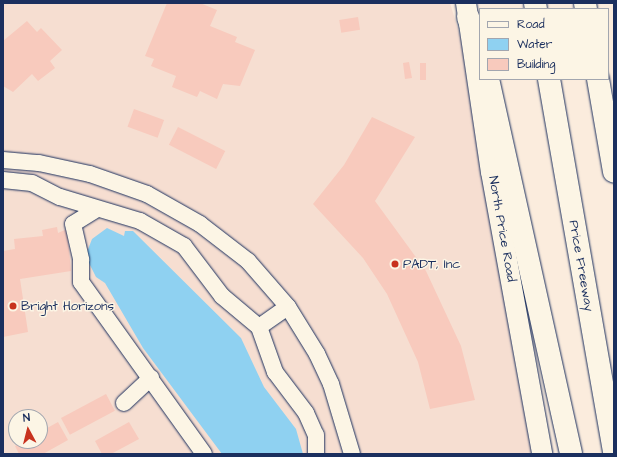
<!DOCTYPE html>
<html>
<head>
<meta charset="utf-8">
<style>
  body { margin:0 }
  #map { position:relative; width:617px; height:457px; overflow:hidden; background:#fbecdd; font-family:"Architects Daughter",sans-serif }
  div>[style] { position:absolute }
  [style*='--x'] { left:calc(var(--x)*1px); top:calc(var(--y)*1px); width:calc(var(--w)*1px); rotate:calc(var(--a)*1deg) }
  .built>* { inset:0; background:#f6ded1 }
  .water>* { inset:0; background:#8fd1f1 }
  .building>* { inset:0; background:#f8cabd; transform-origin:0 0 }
  .roads { filter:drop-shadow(0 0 1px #1b2f5e) drop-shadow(0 0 1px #1b2f5e) }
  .minor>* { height:16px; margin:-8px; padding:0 8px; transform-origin:8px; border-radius:8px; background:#fcf5e5 }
  .major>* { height:20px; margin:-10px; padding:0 10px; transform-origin:10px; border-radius:10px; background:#fcf5e5 }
  .highway>* { height:22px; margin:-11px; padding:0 11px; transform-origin:11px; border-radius:11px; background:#fcf5e5 }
  .dots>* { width:11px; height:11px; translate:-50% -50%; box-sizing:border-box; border:2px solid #fcf5e5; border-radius:50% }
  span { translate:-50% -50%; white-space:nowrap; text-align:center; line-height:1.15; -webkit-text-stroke:3px #fcf5e5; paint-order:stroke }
  .street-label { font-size:13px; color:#1b2f5e }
  .poi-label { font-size:13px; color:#1b2f5e }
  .left { translate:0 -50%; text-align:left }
  .frame { position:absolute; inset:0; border:4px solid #1b2f5e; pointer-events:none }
  .legend { position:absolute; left:479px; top:8px; width:130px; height:72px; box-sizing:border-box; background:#fcf5e5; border:1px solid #a2a6af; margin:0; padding:5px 7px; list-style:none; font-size:12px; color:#1b2f5e }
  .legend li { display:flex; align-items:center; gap:8px; height:20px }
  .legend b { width:20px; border:1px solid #a2a6af }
  .north { position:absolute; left:8px; top:409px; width:40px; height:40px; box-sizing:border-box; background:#fcf5e5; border:1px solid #a2a6af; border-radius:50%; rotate:353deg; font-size:11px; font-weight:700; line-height:16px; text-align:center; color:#1b2f5e }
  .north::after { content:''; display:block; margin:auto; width:14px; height:18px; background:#c8321e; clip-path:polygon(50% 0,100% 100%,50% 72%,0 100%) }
</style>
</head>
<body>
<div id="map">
  <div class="built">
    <div style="clip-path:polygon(evenodd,3px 3px,450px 3px,464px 49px,534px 454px,3px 454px,3px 3px,16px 417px,40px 417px,40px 441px,16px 441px,16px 417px)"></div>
  </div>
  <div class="water">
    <div style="clip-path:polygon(107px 228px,124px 236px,125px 231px,133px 231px,241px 338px,264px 387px,296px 429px,303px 454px,222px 454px,143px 348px,105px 283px,96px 277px,89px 263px,87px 252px,92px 239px)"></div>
  </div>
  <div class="building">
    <div style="clip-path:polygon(167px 3px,200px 3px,217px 10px,210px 26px,237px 37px,235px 42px,255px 50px,240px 86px,223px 84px,217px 99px,200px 91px,197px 97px,172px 87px,176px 76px,151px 66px,154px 59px,145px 56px)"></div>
    <div style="left:358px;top:17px;width:13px;height:19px;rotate:81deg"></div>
    <div style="clip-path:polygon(27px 21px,37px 32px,41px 28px,62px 50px,50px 61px,55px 68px,38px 81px,32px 74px,13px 92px,3px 86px,3px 41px)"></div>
    <div style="clip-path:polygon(409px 62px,412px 78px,405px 79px,403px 63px)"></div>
    <div style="left:420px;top:63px;width:6px;height:17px"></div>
    <div style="left:134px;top:109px;width:32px;height:19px;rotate:20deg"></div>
    <div style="clip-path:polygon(372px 117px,415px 137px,375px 201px,426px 271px,461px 346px,475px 400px,430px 409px,418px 362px,387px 294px,363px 258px,313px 204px,344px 165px)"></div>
    <div style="left:178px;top:127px;width:53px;height:20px;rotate:27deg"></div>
    <div style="clip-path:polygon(57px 227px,58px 233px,67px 229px,71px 271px,20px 279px,28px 332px,3px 337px,3px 251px,15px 249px,14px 239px,43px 236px,42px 230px)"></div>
    <div style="left:106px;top:394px;width:19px;height:51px;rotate:62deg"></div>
    <div style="clip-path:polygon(58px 422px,68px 440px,43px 454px,19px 454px,15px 446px,24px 441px,40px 441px,40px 432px)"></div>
    <div style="clip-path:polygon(129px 422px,139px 439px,111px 454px,102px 454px,95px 441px)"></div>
  </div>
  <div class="roads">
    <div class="minor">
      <div style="--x:3;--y:160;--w:36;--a:5"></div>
      <div style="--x:39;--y:163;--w:52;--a:12.2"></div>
      <div style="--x:90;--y:174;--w:60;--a:19.3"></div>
      <div style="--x:147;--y:194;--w:61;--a:29.5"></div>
      <div style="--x:200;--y:224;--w:61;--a:37.6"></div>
      <div style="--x:248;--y:261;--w:61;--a:49"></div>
      <div style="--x:288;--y:307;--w:55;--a:58.3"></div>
      <div style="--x:317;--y:354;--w:33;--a:65"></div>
      <div style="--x:331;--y:384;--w:73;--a:73.3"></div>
      <div style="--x:3;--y:180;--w:29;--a:6"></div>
      <div style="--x:32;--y:183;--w:31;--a:27"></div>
      <div style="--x:60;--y:197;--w:84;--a:16.7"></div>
      <div style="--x:140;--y:221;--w:51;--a:29.6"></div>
      <div style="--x:184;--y:246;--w:63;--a:52.8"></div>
      <div style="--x:222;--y:296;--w:48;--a:40"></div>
      <div style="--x:259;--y:327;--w:48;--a:70.4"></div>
      <div style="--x:275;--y:372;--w:51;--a:52.9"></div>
      <div style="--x:306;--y:413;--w:24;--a:66"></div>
      <div style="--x:316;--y:435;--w:19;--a:90"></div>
      <div style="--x:97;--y:209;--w:28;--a:148"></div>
      <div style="--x:73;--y:224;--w:37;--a:77"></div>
      <div style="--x:81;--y:260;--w:22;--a:90"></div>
      <div style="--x:81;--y:282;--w:211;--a:54.4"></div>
      <div style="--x:259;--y:327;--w:35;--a:-35"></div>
      <div style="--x:124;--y:403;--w:37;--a:-43"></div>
    </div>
    <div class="major">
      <div style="--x:466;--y:3;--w:171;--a:81.6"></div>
      <div style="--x:491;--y:172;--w:287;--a:79.7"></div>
    </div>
    <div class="highway">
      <div style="--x:535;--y:3;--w:6;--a:81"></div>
      <div style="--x:585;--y:3;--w:6;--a:81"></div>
      <div style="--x:468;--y:17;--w:39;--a:72"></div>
      <div style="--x:488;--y:79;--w:384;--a:77.5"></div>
      <div style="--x:549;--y:79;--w:379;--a:80.1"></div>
      <div style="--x:598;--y:79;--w:94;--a:80.2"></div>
    </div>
  </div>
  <div class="dots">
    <div style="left:395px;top:264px;background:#c8321e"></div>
    <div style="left:13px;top:306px;background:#c8321e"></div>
  </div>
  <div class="street-label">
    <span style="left:502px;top:229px;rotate:80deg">North Price Road</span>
    <span style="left:581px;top:266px;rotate:80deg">Price Freeway</span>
  </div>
  <div class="poi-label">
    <span class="left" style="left:403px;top:264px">PADT, Inc</span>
    <span class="left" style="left:21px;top:306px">Bright Horizons</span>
  </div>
  <div class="frame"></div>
  <ul class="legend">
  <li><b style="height:5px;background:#fcf5e5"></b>Road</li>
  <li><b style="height:11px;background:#8fd1f1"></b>Water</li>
  <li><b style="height:11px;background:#f8cabd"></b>Building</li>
  </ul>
  <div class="north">N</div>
</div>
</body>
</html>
